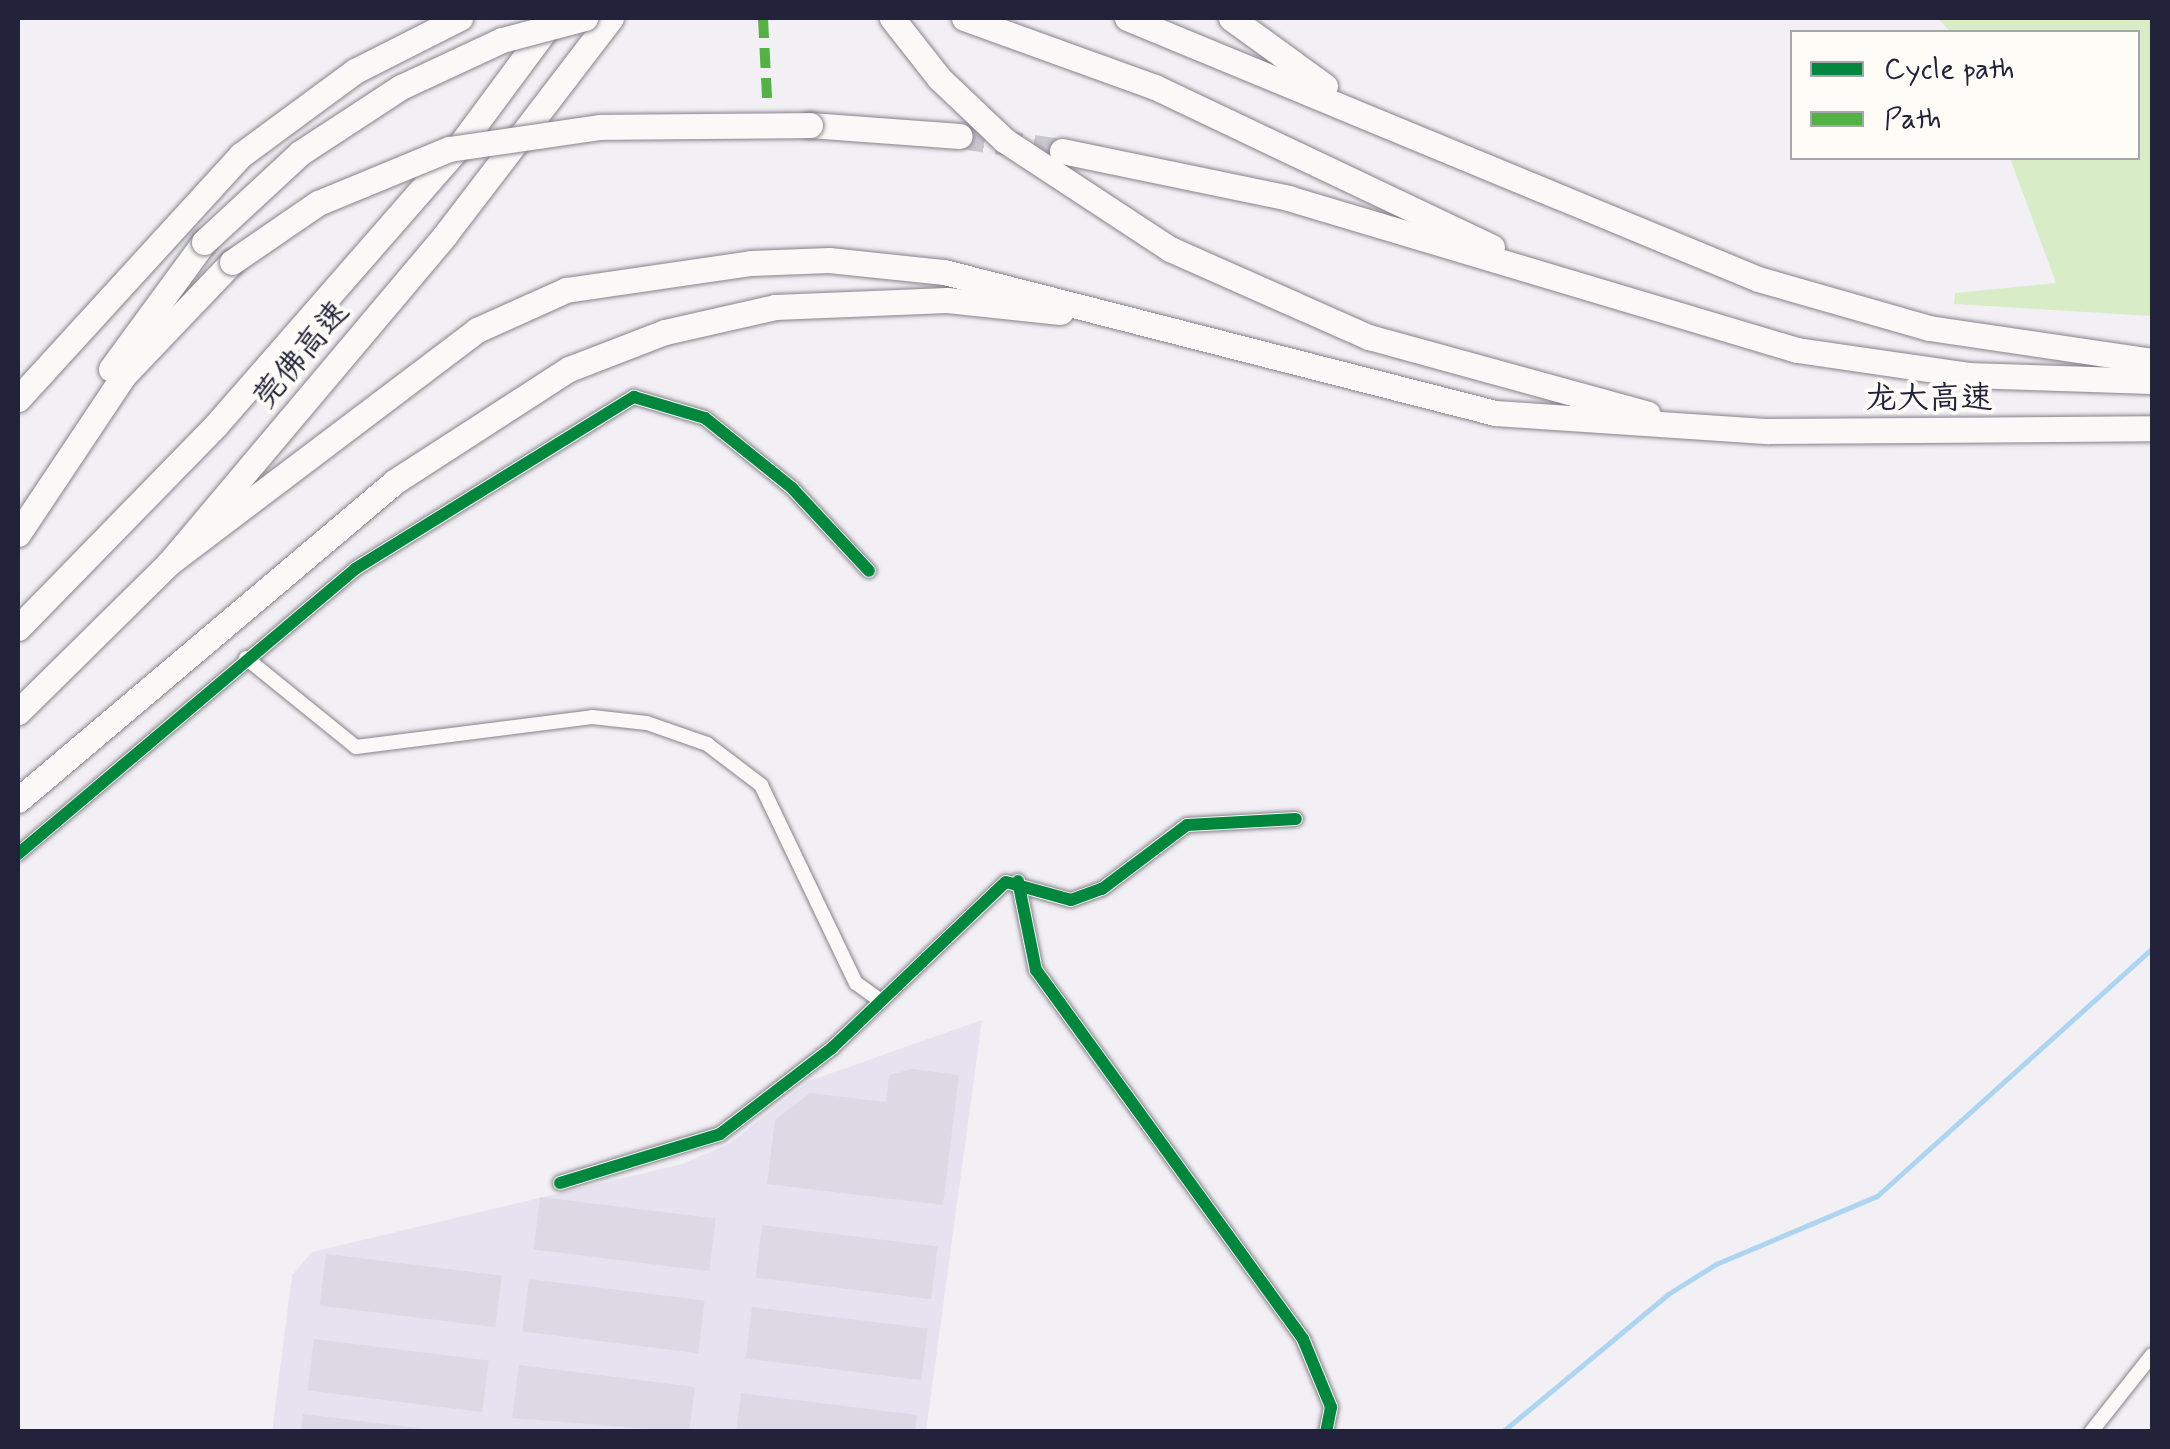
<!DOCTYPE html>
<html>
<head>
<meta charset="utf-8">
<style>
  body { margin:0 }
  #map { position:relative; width:2170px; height:1449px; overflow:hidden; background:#f2f0f5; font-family:Mynerve,"LXGW WenKai TC",sans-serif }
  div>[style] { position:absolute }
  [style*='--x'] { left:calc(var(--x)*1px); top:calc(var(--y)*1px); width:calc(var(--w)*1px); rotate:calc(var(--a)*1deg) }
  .built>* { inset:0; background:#e6e2ef }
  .green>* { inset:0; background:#d8ecc8 }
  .stream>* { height:5px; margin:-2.5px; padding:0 2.5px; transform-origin:2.5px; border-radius:2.5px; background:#add4f0 }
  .building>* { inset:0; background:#dcd9e5; transform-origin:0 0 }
  .motorway-tunnel>* { height:25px; margin-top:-12.5px; transform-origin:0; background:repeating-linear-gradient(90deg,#c8c7d0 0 25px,transparent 0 37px) }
  .roads { filter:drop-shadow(0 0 2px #84838a) drop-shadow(0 0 2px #84838a) }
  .minor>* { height:14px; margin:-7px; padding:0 7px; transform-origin:7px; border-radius:7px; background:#faf9f8 }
  .motorway>* { height:25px; margin:-12.5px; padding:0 12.5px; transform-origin:12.5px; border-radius:12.5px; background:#faf9f8 }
  .bridges { filter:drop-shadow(0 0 2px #84838a) drop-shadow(0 0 2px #84838a) }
  .motorway-bridge>* { height:25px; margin:-12.5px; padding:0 12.5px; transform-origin:12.5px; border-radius:12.5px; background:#faf9f8 }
  .quiet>* { height:10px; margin-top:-5px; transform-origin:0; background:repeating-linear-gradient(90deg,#55b146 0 20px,transparent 0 30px) }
  .cycleway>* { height:12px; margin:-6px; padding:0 6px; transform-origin:6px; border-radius:6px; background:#00873e }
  span { translate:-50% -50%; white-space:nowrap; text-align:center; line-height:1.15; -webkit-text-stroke:8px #fdfcf7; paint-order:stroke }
  .street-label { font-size:32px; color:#22223b }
  .frame { position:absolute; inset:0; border:20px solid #22223b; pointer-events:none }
  .legend { position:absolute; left:1790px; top:30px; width:350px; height:130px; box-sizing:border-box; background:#fdfcf7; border:2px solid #a5a5ac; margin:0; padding:12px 18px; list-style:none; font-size:30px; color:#22223b }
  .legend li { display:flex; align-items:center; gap:20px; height:50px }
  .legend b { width:50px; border:2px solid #a5a5ac }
</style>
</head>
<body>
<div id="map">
  <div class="built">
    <div style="clip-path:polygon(982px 1020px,926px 1431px,272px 1432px,292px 1275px,312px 1252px,682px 1164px,729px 1144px,809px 1081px)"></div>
  </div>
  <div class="green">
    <div style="clip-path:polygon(1938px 18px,2152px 18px,2152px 316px,1954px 304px,1955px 293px,2056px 283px,2010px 158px,2138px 158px,2138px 32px,1950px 32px)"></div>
  </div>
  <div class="stream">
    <div style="--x:1502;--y:1432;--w:216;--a:-39.7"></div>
    <div style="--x:1668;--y:1294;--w:57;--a:-32"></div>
    <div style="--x:1716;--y:1264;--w:175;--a:-22.9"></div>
    <div style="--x:1877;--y:1196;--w:370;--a:-42"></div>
  </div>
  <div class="building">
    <div style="clip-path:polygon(912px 1069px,959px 1075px,943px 1205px,767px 1184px,775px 1120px,810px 1093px,886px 1102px,889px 1075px)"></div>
    <div style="left:540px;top:1197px;width:177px;height:53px;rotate:7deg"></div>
    <div style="left:762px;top:1225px;width:177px;height:53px;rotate:7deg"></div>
    <div style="left:326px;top:1254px;width:177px;height:52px;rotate:7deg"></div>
    <div style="left:529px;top:1279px;width:177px;height:53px;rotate:7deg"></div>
    <div style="left:752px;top:1307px;width:177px;height:52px;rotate:7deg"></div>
    <div style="left:314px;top:1339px;width:176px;height:52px;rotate:7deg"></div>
    <div style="clip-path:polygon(519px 1365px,695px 1387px,689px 1432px,512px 1418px)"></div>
    <div style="clip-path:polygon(741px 1393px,917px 1415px,915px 1432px,736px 1432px)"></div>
    <div style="clip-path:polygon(303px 1414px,427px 1429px,427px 1432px,301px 1432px)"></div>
  </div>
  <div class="motorway-tunnel">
    <div style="--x:960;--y:136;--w:103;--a:8.4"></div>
  </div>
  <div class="roads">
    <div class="minor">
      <div style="--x:246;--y:658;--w:141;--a:39"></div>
      <div style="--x:356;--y:747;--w:238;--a:-7.2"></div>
      <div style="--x:592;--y:717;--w:55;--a:6.2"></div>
      <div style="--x:647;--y:723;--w:64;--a:19.3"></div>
      <div style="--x:707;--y:744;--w:68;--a:37.2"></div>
      <div style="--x:761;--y:785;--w:220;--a:64.4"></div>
      <div style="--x:856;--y:983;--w:31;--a:36"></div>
      <div style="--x:18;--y:854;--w:441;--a:-40.2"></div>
      <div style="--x:355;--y:569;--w:328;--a:-31.7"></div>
      <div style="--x:634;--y:397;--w:74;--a:16.5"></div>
      <div style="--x:705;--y:418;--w:112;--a:38.8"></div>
      <div style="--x:792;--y:488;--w:113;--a:47.1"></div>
      <div style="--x:1018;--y:881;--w:91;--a:78.6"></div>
      <div style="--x:1036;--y:970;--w:455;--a:54.1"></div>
      <div style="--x:1303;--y:1339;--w:74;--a:67.6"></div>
      <div style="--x:1331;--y:1407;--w:25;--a:101"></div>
      <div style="--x:560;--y:1183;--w:167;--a:-17"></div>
      <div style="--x:720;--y:1134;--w:141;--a:-37.5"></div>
      <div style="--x:832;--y:1048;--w:240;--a:-43.7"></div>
      <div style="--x:1006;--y:882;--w:67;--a:15.5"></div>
      <div style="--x:1071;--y:900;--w:33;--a:-20"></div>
      <div style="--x:1102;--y:889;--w:106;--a:-37"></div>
      <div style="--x:1187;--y:825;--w:109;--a:-3.2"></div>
      <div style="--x:2091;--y:1432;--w:98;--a:-51.6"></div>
    </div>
    <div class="motorway">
      <div style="--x:892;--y:18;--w:76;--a:51.9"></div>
      <div style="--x:939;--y:78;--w:90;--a:43.6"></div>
      <div style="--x:1004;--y:140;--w:199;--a:33.3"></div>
      <div style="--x:1170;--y:249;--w:218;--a:23.9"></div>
      <div style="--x:1369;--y:337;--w:289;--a:15.4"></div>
      <div style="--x:964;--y:18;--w:203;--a:19.9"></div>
      <div style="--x:1155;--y:87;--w:373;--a:25.4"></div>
      <div style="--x:1127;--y:18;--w:683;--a:22.47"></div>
      <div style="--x:1758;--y:279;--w:178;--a:16"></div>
      <div style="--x:1929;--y:328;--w:225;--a:8.4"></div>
      <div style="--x:1231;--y:18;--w:116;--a:35.9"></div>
      <div style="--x:810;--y:125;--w:150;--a:4.2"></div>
      <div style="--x:1062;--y:151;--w:231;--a:11.7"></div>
      <div style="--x:1288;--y:198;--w:531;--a:16.63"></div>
      <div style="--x:1797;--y:350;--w:173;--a:8.3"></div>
      <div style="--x:1968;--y:375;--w:184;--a:1.9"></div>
      <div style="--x:111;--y:369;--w:157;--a:-53.8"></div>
      <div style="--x:18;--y:399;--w:331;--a:-47.6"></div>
      <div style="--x:241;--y:155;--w:142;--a:-36.4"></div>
      <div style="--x:355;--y:71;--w:118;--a:-26.8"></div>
      <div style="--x:18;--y:534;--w:191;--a:-56.3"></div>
      <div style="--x:124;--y:375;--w:156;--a:-46.3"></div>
      <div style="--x:169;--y:563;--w:386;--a:-37.1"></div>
      <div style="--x:477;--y:330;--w:98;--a:-24.2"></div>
      <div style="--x:566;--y:290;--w:187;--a:-8.3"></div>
      <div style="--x:751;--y:263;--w:78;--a:-2.2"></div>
      <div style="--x:829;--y:260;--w:116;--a:6"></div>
      <div style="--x:944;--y:272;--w:569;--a:14.35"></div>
      <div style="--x:1495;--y:413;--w:274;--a:3.8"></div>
      <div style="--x:1768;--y:431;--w:384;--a:-0.4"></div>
      <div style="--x:18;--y:628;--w:284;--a:-45.7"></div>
      <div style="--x:216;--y:425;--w:371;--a:-48.9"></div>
      <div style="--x:460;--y:145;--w:158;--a:-53.5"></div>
      <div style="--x:18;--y:712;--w:212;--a:-44.6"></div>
      <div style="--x:169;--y:563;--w:429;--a:-49.9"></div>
      <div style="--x:445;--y:235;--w:273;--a:-52.6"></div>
      <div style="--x:18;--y:800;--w:492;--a:-40.2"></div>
      <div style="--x:394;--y:482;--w:208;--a:-32.9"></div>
      <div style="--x:569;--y:369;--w:103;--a:-21.1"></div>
      <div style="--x:665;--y:332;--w:113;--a:-12.8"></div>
      <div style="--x:775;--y:307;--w:172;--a:-2.3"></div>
      <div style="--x:947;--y:300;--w:114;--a:6.1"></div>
    </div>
  </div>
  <div class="bridges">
    <div class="motorway-bridge">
      <div style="--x:204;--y:242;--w:131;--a:-42.8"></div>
      <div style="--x:300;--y:153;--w:121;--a:-33.2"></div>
      <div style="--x:401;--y:87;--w:111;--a:-25"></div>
      <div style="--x:502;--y:40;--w:86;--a:-14.8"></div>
      <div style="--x:232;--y:262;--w:104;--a:-34.5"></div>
      <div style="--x:318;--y:203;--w:142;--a:-22.4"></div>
      <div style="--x:449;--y:149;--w:153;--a:-8.3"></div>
      <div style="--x:600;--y:127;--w:210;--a:-0.5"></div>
    </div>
  </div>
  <div class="quiet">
    <div style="--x:763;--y:18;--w:80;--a:87.1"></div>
  </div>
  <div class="cycleway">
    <div style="--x:18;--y:854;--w:441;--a:-40.2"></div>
    <div style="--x:355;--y:569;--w:328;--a:-31.7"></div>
    <div style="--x:634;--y:397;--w:74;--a:16.5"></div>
    <div style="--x:705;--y:418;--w:112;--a:38.8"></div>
    <div style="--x:792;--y:488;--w:113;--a:47.1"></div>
    <div style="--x:1018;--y:881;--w:91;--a:78.6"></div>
    <div style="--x:1036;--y:970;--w:455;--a:54.1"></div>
    <div style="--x:1303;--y:1339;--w:74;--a:67.6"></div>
    <div style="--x:1331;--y:1407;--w:25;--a:101"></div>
    <div style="--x:560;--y:1183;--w:167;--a:-17"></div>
    <div style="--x:720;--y:1134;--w:141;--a:-37.5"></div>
    <div style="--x:832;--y:1048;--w:240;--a:-43.7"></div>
    <div style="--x:1006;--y:882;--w:67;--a:15.5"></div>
    <div style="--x:1071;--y:900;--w:33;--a:-20"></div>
    <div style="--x:1102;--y:889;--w:106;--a:-37"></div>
    <div style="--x:1187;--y:825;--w:109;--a:-3.2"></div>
  </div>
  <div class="street-label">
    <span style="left:302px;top:355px;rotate:-50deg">莞佛高速</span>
    <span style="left:1929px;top:399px">龙大高速</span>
  </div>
  <div class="frame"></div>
  <ul class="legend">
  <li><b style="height:12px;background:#00873e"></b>Cycle path</li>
  <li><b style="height:12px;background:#55b146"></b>Path</li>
  </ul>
</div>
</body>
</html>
